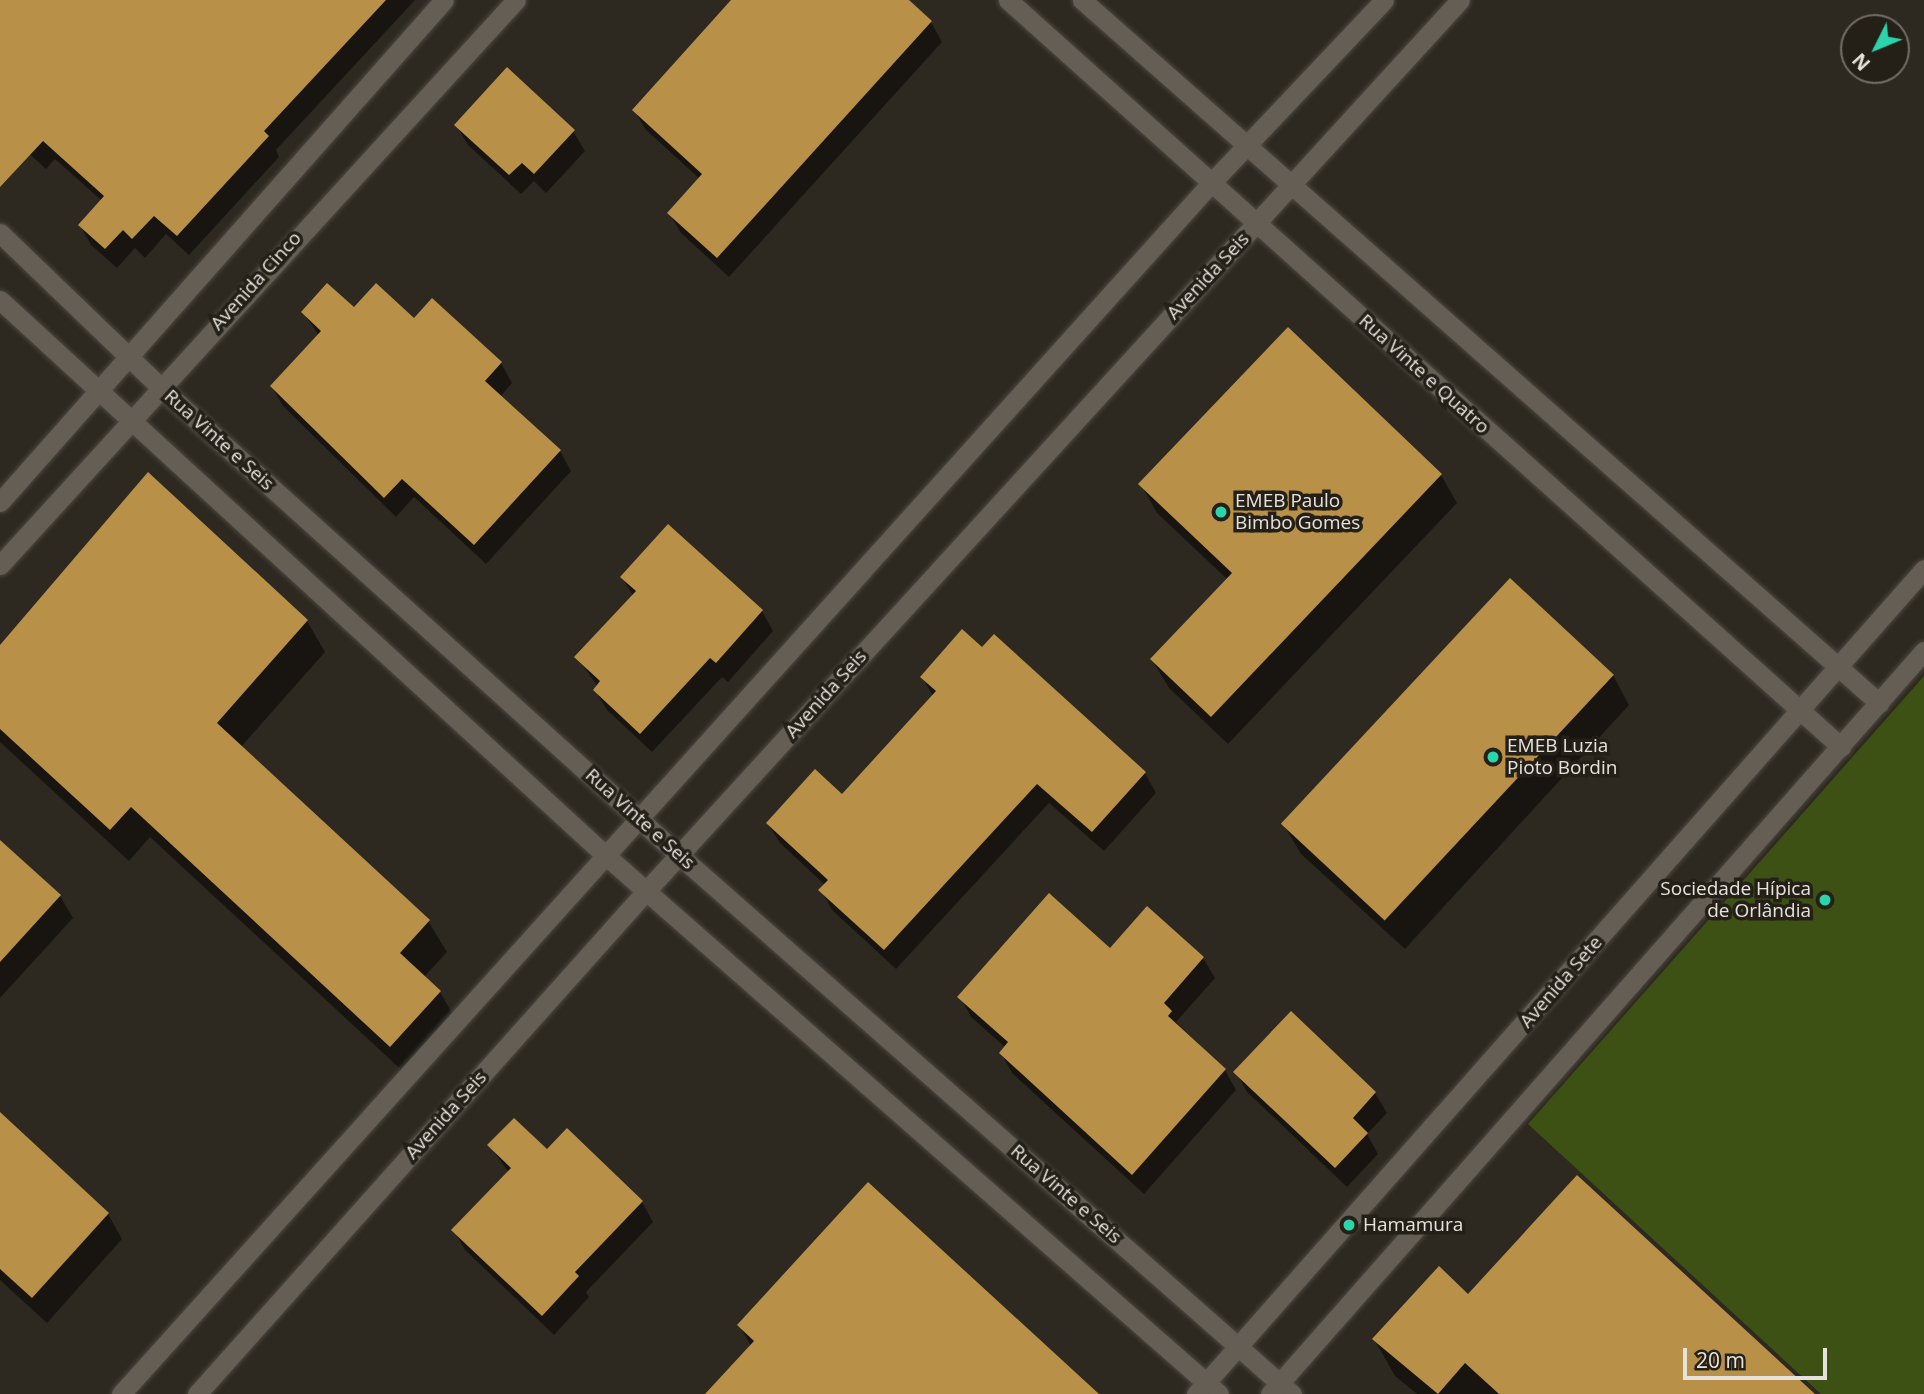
<!DOCTYPE html>
<html>
<head>
<meta charset="utf-8">
<style>
  body { margin:0 }
  #map { position:relative; width:1924px; height:1394px; overflow:hidden; background:#2e2920; font-family:"Open Sans",sans-serif }
  div>[style] { position:absolute }
  [style*='--x'] { left:calc(var(--x)*1px); top:calc(var(--y)*1px); width:calc(var(--w)*1px); rotate:calc(var(--a)*1deg) }
  .green>* { inset:0; background:#3d5114 }
  .shadow>* { inset:0; background:#0007 }
  .building>* { inset:0; background:#b99048; transform-origin:0 0 }
  .roads { filter:drop-shadow(0 0 2px #4c4741) drop-shadow(0 0 2px #4c4741) }
  .minor>* { height:19px; margin:-9.5px; padding:0 9.5px; transform-origin:9.5px; border-radius:9.5px; background:#645e54 }
  .tertiary>* { height:19px; margin:-9.5px; padding:0 9.5px; transform-origin:9.5px; border-radius:9.5px; background:#645e54 }
  .dots>* { width:19px; height:19px; translate:-50% -50%; box-sizing:border-box; border:4px solid #241f17; border-radius:50% }
  span { translate:-50% -50%; white-space:nowrap; text-align:center; line-height:1.15; -webkit-text-stroke:7px #241f17; paint-order:stroke }
  .street-label { font-size:19px; color:#e6e2dc }
  .poi-label { font-size:19px; color:#e6e2dc }
  .left { translate:0 -50%; text-align:left }
  .right { translate:-100% -50%; text-align:right }
  .north { position:absolute; left:1840px; top:14px; width:70px; height:70px; box-sizing:border-box; background:#241f17; border:2px solid #726d66; border-radius:50%; rotate:227deg; font-size:19px; font-weight:700; line-height:28px; text-align:center; color:#e6e2dc }
  .north::after { content:''; display:block; margin:auto; width:24px; height:32px; background:#2ad5ac; clip-path:polygon(50% 0,100% 100%,50% 72%,0 100%) }
  .scale { position:absolute; left:1683px; top:1348px; width:144px; height:32px; box-sizing:border-box; border:4px solid #e6e2dc; border-top:0; padding-left:9px; font-size:21px; line-height:24px; white-space:nowrap; color:#e6e2dc; -webkit-text-stroke:5px #241f17; paint-order:stroke }
</style>
</head>
<body>
<div id="map">
  <div class="green">
    <div style="clip-path:polygon(1924px 676px,1924px 1394px,1821px 1394px,1528px 1124px)"></div>
  </div>
  <div class="shadow">
    <div style="clip-path:polygon(0 0,415px 0,276px 150px,279px 157px,189px 255px,166px 234px,145px 258px,135px 248px,117px 268px,91px 245px,80px 225px,102px 201px,55px 159px,46px 169px,0 127px)"></div>
    <div style="clip-path:polygon(734px 0,906px 0,931px 22px,942px 42px,729px 277px,681px 233px,669px 213px,700px 179px,646px 130px,634px 110px)"></div>
    <div style="clip-path:polygon(456px 125px,573px 131px,585px 151px,546px 193px,534px 181px,521px 194px,468px 145px)"></div>
    <div style="clip-path:polygon(433px 300px,501px 363px,512px 383px,500px 397px,560px 451px,571px 471px,486px 564px,414px 497px,396px 517px,283px 406px,272px 387px,319px 336px,303px 312px,354px 309px,415px 321px)"></div>
    <div style="clip-path:polygon(148px 474px,307px 621px,325px 652px,241px 747px,428px 921px,447px 952px,424px 977px,440px 992px,458px 1023px,409px 1077px,150px 837px,129px 861px,0 742px,0 646px)"></div>
    <div style="clip-path:polygon(1441px 475px,1457px 503px,1228px 744px,1169px 688px,1152px 660px,1228px 580px,1157px 513px,1141px 485px)"></div>
    <div style="clip-path:polygon(622px 577px,762px 611px,773px 631px,728px 682px,722px 677px,652px 752px,607px 710px,595px 690px,598px 687px,577px 657px,633px 596px)"></div>
    <div style="clip-path:polygon(982px 649px,1145px 773px,1156px 793px,1104px 851px,1049px 803px,896px 969px,832px 910px,821px 890px,825px 885px,780px 843px,768px 824px,842px 796px,933px 696px,922px 677px)"></div>
    <div style="clip-path:polygon(1613px 675px,1629px 705px,1405px 949px,1301px 854px,1284px 825px)"></div>
    <div style="clip-path:polygon(0 842px,60px 896px,73px 918px,0 998px)"></div>
    <div style="clip-path:polygon(1147px 908px,1203px 958px,1215px 978px,1176px 1022px,1225px 1070px,1236px 1090px,1144px 1194px,1012px 1073px,1001px 1053px,1006px 1048px,971px 1017px,960px 997px,1110px 950px)"></div>
    <div style="clip-path:polygon(1236px 1072px,1375px 1093px,1387px 1113px,1367px 1134px,1378px 1154px,1347px 1187px,1247px 1092px)"></div>
    <div style="clip-path:polygon(0 1124px,108px 1214px,122px 1239px,47px 1323px,0 1280px)"></div>
    <div style="clip-path:polygon(567px 1130px,642px 1202px,653px 1222px,586px 1292px,589px 1297px,554px 1335px,465px 1250px,454px 1230px,509px 1173px,490px 1146px,547px 1151px)"></div>
    <div style="clip-path:polygon(1468px 1296px,1813px 1394px,1417px 1394px,1395px 1376px,1374px 1339px)"></div>
    <div style="clip-path:polygon(739px 1325px,1094px 1394px,707px 1394px,751px 1346px)"></div>
  </div>
  <div class="building">
    <div style="clip-path:polygon(0 0,386px 0,264px 131px,269px 136px,177px 236px,154px 216px,132px 239px,123px 230px,105px 249px,78px 225px,104px 196px,43px 141px,0 187px)"></div>
    <div style="clip-path:polygon(731px 0,909px 0,932px 21px,717px 258px,667px 213px,702px 174px,632px 110px)"></div>
    <div style="clip-path:polygon(507px 67px,575px 130px,534px 174px,522px 163px,509px 175px,454px 125px)"></div>
    <div style="clip-path:polygon(327px 283px,354px 307px,376px 283px,414px 318px,432px 298px,502px 362px,485px 381px,561px 450px,474px 545px,402px 479px,384px 498px,270px 386px,321px 331px,301px 312px)"></div>
    <div style="clip-path:polygon(1288px 327px,1442px 474px,1211px 717px,1150px 659px,1232px 573px,1138px 484px)"></div>
    <div style="clip-path:polygon(148px 472px,308px 620px,217px 723px,430px 920px,400px 953px,441px 991px,390px 1047px,131px 807px,110px 830px,0 729px,0 645px)"></div>
    <div style="clip-path:polygon(668px 524px,763px 610px,716px 663px,710px 658px,640px 734px,593px 690px,600px 681px,574px 657px,636px 591px,620px 577px)"></div>
    <div style="left:1510px;top:578px;width:142px;height:336px;rotate:43deg"></div>
    <div style="clip-path:polygon(962px 629px,982px 647px,994px 634px,1146px 772px,1092px 832px,1037px 784px,884px 950px,818px 890px,828px 880px,766px 823px,815px 769px,842px 794px,936px 691px,920px 677px)"></div>
    <div style="clip-path:polygon(0 840px,61px 895px,0 962px)"></div>
    <div style="clip-path:polygon(1049px 893px,1110px 948px,1147px 906px,1204px 957px,1164px 1003px,1172px 1011px,1168px 1016px,1226px 1069px,1132px 1175px,999px 1053px,1008px 1042px,957px 997px)"></div>
    <div style="clip-path:polygon(1291px 1011px,1376px 1092px,1353px 1118px,1368px 1133px,1335px 1168px,1233px 1072px)"></div>
    <div style="clip-path:polygon(0 1112px,109px 1213px,32px 1298px,0 1269px)"></div>
    <div style="clip-path:polygon(514px 1118px,547px 1149px,567px 1128px,643px 1201px,575px 1272px,579px 1276px,542px 1316px,451px 1230px,511px 1168px,487px 1145px)"></div>
    <div style="clip-path:polygon(1577px 1175px,1815px 1394px,1499px 1394px,1465px 1363px,1438px 1394px,1372px 1339px,1439px 1266px,1468px 1294px)"></div>
    <div style="clip-path:polygon(868px 1182px,1099px 1394px,705px 1394px,754px 1341px,737px 1325px)"></div>
  </div>
  <div class="roads">
    <div class="minor">
      <div style="--x:1008;--y:0;--w:1119;--a:41.88"></div>
      <div style="--x:1082;--y:0;--w:1063;--a:41.41"></div>
      <div style="--x:0;--y:233;--w:223;--a:43.9"></div>
      <div style="--x:161;--y:388;--w:699;--a:42.04"></div>
      <div style="--x:680;--y:856;--w:815;--a:41.32"></div>
      <div style="--x:0;--y:300;--w:820;--a:42.53"></div>
      <div style="--x:604;--y:854;--w:818;--a:41.28"></div>
      <div style="--x:0;--y:502;--w:670;--a:-48.51"></div>
      <div style="--x:0;--y:565;--w:765;--a:-47.6"></div>
      <div style="--x:121;--y:1394;--w:1631;--a:-48.01"></div>
      <div style="--x:1212;--y:182;--w:250;--a:-46.6"></div>
      <div style="--x:197;--y:1394;--w:676;--a:-48.24"></div>
      <div style="--x:647;--y:890;--w:1205;--a:-47.59"></div>
    </div>
    <div class="tertiary">
      <div style="--x:1196;--y:1394;--w:1100;--a:-48.57"></div>
      <div style="--x:1270;--y:1394;--w:990;--a:-48.65"></div>
    </div>
  </div>
  <div class="dots">
    <div style="left:1221px;top:512px;background:#2ad5ac"></div>
    <div style="left:1493px;top:757px;background:#2ad5ac"></div>
    <div style="left:1825px;top:900px;background:#2ad5ac"></div>
    <div style="left:1349px;top:1225px;background:#2ad5ac"></div>
  </div>
  <div class="street-label">
    <span style="left:1208px;top:276px;rotate:-47deg">Avenida Seis</span>
    <span style="left:256px;top:281px;rotate:-48deg">Avenida Cinco</span>
    <span style="left:1424px;top:374px;rotate:42deg">Rua Vinte e Quatro</span>
    <span style="left:219px;top:440px;rotate:42deg">Rua Vinte e Seis</span>
    <span style="left:826px;top:694px;rotate:-48deg">Avenida Seis</span>
    <span style="left:640px;top:819px;rotate:42deg">Rua Vinte e Seis</span>
    <span style="left:1561px;top:982px;rotate:-49deg">Avenida Sete</span>
    <span style="left:446px;top:1115px;rotate:-48deg">Avenida Seis</span>
    <span style="left:1066px;top:1194px;rotate:41deg">Rua Vinte e Seis</span>
  </div>
  <div class="poi-label">
    <span class="left" style="left:1235px;top:512px">EMEB Paulo<br>Bimbo Gomes</span>
    <span class="left" style="left:1507px;top:757px">EMEB Luzia<br>Pioto Bordin</span>
    <span class="right" style="left:1811px;top:900px">Sociedade Hípica<br>de Orlândia</span>
    <span class="left" style="left:1363px;top:1225px">Hamamura</span>
  </div>
  <div class="north">N</div>
  <div class="scale">20 m</div>
</div>
</body>
</html>
